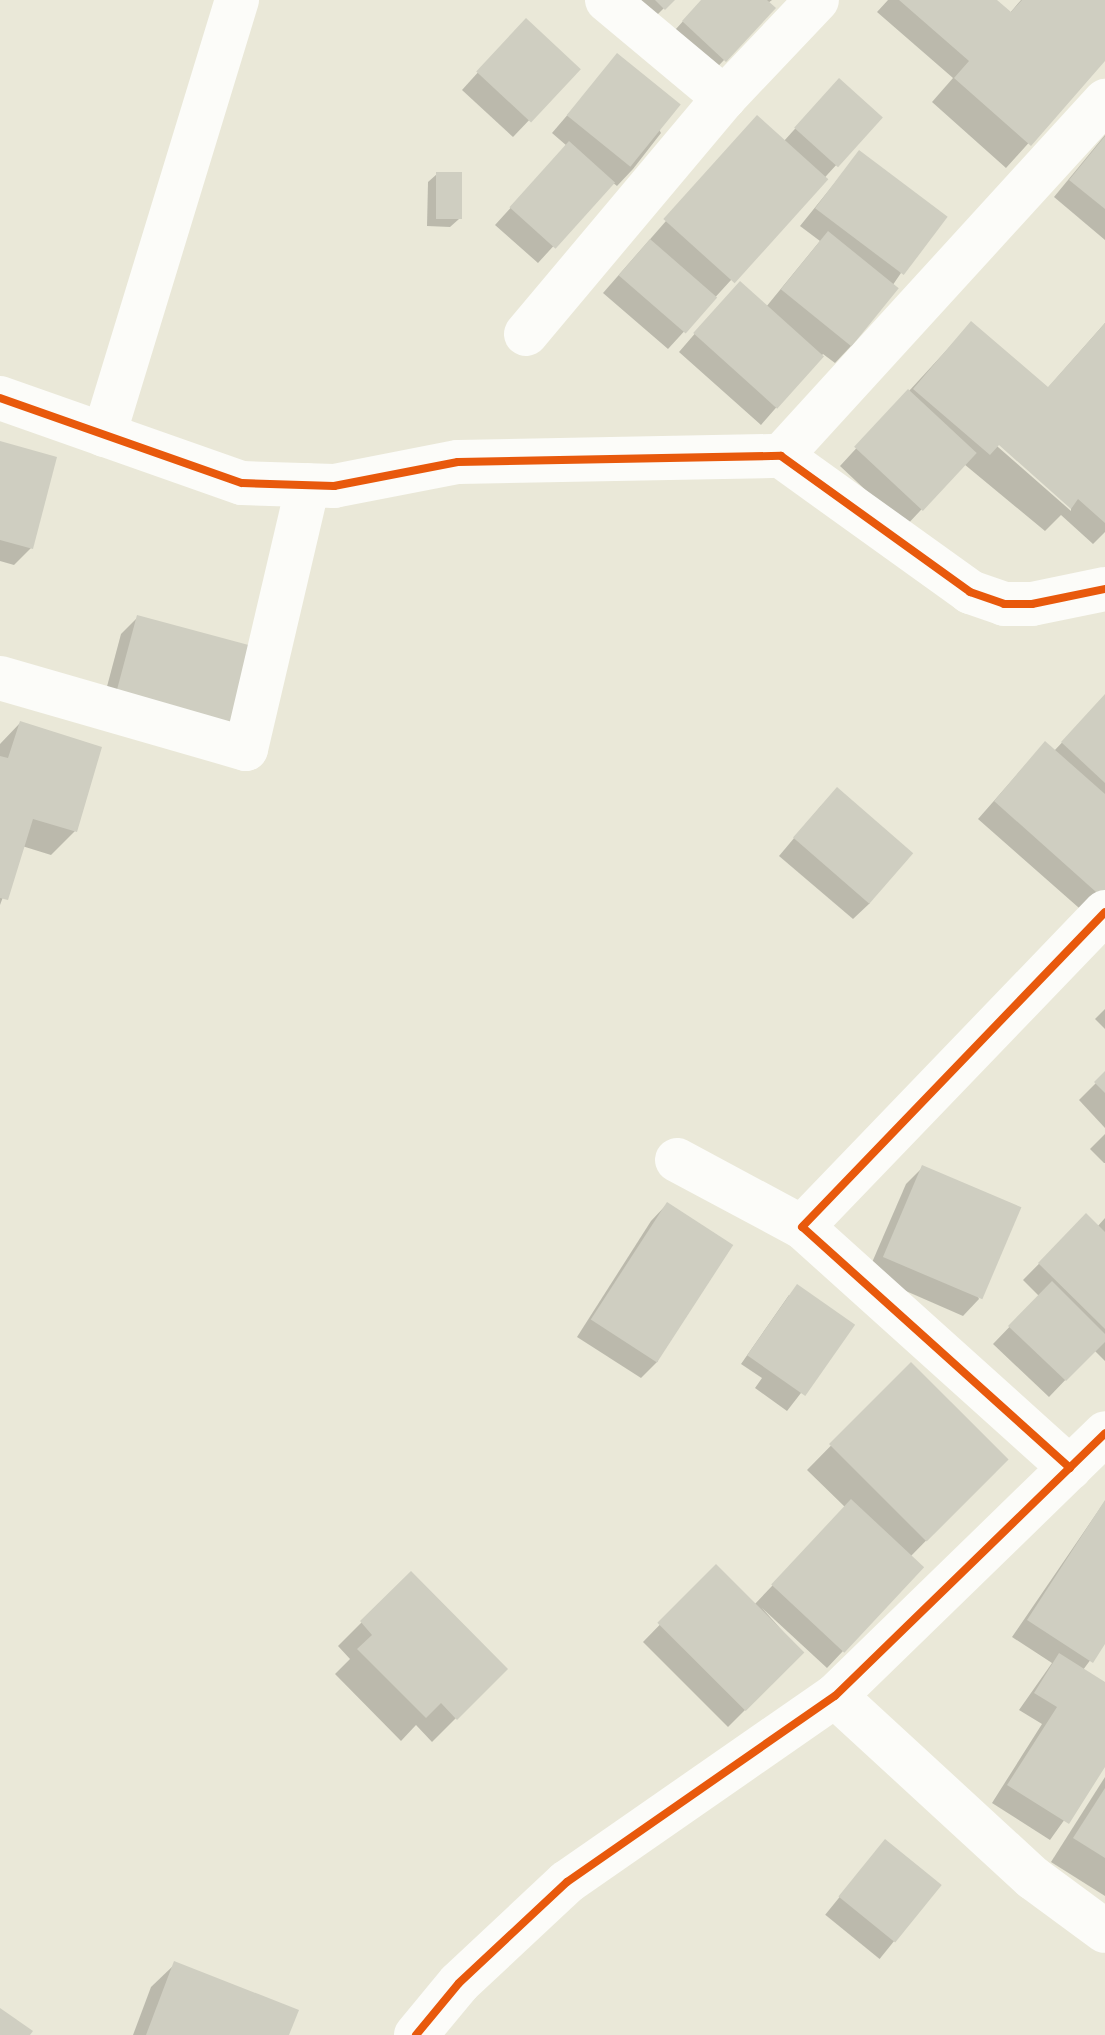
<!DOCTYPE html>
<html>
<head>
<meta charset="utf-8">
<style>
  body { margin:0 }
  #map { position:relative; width:1105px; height:2035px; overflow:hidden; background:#eae8d8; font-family:"Nunito Sans",sans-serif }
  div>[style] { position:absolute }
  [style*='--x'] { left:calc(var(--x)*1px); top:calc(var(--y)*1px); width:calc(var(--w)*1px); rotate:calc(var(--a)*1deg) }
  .shadow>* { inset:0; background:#0003; transform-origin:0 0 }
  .building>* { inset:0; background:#cfcec1; transform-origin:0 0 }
  .minor>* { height:44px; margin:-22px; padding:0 22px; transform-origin:22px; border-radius:22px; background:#fcfcf9 }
  .cycleway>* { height:8px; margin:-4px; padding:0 4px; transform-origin:4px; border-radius:4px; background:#e8590c }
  span { translate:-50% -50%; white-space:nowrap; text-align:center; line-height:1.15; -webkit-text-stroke:6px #fff; paint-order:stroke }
</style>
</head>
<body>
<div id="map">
  <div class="shadow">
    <div style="clip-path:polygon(621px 0,672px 0,647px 25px)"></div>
    <div style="clip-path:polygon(702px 0,772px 0,768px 3px,773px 8px,708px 77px,667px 39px)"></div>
    <div style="clip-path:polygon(888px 0,994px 0,1009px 14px,1021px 0,1105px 0,1105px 58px,1006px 168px,932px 102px,953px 78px,877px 12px)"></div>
    <div style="clip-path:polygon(510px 37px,578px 69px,513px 137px,462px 90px)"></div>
    <div style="clip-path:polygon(618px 56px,661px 133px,633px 169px,617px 186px,612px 182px,538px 263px,495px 225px,567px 146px,552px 133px)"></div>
    <div style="clip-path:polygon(839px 80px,880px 117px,668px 349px,603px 293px,757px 117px,784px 141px)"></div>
    <div style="clip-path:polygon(1105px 135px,1105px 240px,1054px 197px)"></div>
    <div style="clip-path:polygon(859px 153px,901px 273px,851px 346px,835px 363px,823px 354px,761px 425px,679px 352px,723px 301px,766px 307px,820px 241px,800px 226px)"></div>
    <div style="clip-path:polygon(437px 174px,459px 219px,450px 227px,427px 226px,428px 182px)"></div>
    <div style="clip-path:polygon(evenodd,1105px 323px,1105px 532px,1093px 544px,1061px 515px,1045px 531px,964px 464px,905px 527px,840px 466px,955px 341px,1047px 389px,1105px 323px,993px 437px,1071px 506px,1071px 511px,990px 440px,993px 437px)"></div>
    <div style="clip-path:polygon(0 443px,31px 548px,14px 565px,0 561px)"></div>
    <div style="clip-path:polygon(138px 617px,256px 649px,101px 709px,121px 634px)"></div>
    <div style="clip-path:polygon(1105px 697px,1105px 897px,1087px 915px,978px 819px,1029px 761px,1054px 751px)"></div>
    <div style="clip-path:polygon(20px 723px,75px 831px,51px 855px,22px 846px,0 905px,0 744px)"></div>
    <div style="clip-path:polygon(821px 806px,870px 903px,853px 919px,779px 856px)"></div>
    <div style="clip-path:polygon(1105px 1009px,1105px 1029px,1095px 1019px)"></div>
    <div style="clip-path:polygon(1105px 1074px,1105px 1128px,1079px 1100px)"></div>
    <div style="clip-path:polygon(1105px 1134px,1105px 1163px,1104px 1163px,1090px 1149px)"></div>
    <div style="clip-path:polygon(923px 1167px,979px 1299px,963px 1316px,867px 1274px,906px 1184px)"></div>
    <div style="clip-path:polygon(667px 1204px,658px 1361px,641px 1378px,577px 1337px,651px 1221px)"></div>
    <div style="clip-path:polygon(1086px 1216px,1097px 1227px,1105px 1218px,1105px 1361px,1094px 1350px,1049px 1397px,993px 1344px,1039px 1296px,1023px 1280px)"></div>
    <div style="clip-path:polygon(789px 1295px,853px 1326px,787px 1411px,755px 1388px,762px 1378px,741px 1364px)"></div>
    <div style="clip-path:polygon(911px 1364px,1006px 1459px,910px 1557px,921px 1568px,827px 1668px,762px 1608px,802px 1653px,728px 1727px,643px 1642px,716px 1567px,754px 1605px,846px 1508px,807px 1470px)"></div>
    <div style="clip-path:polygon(1105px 1501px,1105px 1640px,1083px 1670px,1105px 1684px,1105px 1763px,1050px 1840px,992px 1803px,1042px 1724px,1019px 1710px,1052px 1663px,1012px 1637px)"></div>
    <div style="clip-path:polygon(411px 1573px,505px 1669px,432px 1742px,416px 1725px,401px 1741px,335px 1674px,350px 1659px,338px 1646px)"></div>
    <div style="clip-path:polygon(1105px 1777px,1105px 1896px,1051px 1862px)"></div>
    <div style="left:885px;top:1841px;width:70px;height:95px;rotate:39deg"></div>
    <div style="clip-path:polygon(175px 1964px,287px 2035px,133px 2035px,151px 1987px)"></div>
  </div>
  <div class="building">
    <div style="clip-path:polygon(655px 0,675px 0,665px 10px)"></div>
    <div style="clip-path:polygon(701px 0,767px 0,776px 8px,726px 62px,682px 21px)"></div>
    <div style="clip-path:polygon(899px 0,997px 0,1011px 12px,1022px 0,1105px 0,1105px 61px,1031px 146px,954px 78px,969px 61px)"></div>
    <div style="left:526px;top:18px;width:75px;height:73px;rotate:43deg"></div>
    <div style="left:617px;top:53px;width:82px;height:80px;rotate:39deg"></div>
    <div style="left:839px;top:78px;width:59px;height:67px;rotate:42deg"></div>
    <div style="left:757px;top:115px;width:96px;height:140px;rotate:42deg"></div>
    <div style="clip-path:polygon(1105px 136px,1105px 209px,1069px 180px)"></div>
    <div style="left:569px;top:141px;width:62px;height:89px;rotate:42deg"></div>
    <div style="left:859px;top:150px;width:111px;height:73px;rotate:37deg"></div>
    <div style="left:436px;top:172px;width:26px;height:47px"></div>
    <div style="left:828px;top:231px;width:91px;height:75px;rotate:39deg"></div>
    <div style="left:650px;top:239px;width:89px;height:48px;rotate:41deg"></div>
    <div style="left:740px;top:281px;width:113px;height:70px;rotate:42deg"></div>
    <div style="clip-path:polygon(971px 321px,1048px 387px,1105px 323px,1105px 523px,1078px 499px,1071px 509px,999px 445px,990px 455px,913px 389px)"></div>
    <div style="left:908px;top:389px;width:94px;height:79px;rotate:43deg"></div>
    <div style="clip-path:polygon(0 441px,57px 457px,33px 549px,0 540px)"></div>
    <div style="left:137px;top:615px;width:125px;height:80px;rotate:15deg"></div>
    <div style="clip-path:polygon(1105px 694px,1105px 783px,1061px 742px)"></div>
    <div style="clip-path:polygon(20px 721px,102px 747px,77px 832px,33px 819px,8px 900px,0 898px,0 756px,8px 758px)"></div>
    <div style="clip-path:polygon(1045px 741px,1105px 794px,1105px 900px,994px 801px)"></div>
    <div style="left:837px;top:787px;width:101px;height:67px;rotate:41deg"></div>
    <div style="clip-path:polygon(1105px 1071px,1105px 1093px,1094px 1082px)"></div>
    <div style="left:922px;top:1165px;width:108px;height:100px;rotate:23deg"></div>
    <div style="left:667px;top:1202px;width:79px;height:140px;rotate:33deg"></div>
    <div style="clip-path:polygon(1086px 1213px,1105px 1232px,1105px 1329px,1038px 1263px)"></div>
    <div style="clip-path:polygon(1052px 1281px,1105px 1334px,1105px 1342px,1066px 1381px,1008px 1326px)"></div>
    <div style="left:797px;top:1284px;width:71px;height:87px;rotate:35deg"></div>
    <div style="left:911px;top:1362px;width:138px;height:116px;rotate:45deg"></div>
    <div style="left:851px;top:1499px;width:100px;height:117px;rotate:43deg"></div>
    <div style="clip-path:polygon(1105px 1500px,1105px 1644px,1093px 1663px,1027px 1620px)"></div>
    <div style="left:716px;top:1564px;width:125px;height:83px;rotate:45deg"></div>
    <div style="clip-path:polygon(411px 1571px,508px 1669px,457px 1720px,441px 1703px,426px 1718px,357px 1649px,372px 1635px,360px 1621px)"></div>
    <div style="clip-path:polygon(1059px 1653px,1105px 1682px,1105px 1767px,1069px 1824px,1007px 1785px,1057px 1707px,1034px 1693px)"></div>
    <div style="clip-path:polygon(1105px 1788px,1105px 1858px,1073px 1838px)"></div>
    <div style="left:885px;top:1839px;width:73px;height:74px;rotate:39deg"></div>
    <div style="clip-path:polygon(174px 1961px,299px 2010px,289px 2035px,146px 2035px)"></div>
    <div style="clip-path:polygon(0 2008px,33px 2031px,30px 2035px,0 2035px)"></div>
  </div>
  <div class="minor">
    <div style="--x:607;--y:0;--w:153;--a:39.9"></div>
    <div style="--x:526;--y:334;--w:308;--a:-50"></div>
    <div style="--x:724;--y:98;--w:135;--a:-46.5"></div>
    <div style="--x:0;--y:398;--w:256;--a:19.4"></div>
    <div style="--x:242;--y:483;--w:92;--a:1.9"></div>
    <div style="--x:334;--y:486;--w:126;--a:-11"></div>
    <div style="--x:458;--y:462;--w:323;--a:-1.1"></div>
    <div style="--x:781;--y:456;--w:233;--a:35.7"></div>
    <div style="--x:970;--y:592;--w:36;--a:19"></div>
    <div style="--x:1004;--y:604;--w:28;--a:0"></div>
    <div style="--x:1032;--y:604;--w:75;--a:-11.6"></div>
    <div style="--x:104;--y:435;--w:455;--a:-73"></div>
    <div style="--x:781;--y:456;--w:481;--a:-47.6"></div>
    <div style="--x:0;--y:678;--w:256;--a:16.1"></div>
    <div style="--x:246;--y:749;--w:271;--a:-76.8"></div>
    <div style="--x:677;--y:1160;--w:142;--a:28.2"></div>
    <div style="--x:1070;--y:1468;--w:360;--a:-138"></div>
    <div style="--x:802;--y:1227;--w:437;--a:-46.1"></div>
    <div style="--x:835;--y:1696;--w:269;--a:42.6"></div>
    <div style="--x:1033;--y:1878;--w:89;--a:36.4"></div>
    <div style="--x:416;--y:2035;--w:67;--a:-50.4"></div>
    <div style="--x:459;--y:1983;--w:148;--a:-43.1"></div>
    <div style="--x:567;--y:1882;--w:326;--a:-34.8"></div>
    <div style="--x:835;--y:1696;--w:377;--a:-44.2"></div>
  </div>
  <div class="cycleway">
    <div style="--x:0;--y:398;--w:256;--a:19.4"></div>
    <div style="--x:242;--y:483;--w:92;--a:1.9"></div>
    <div style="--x:334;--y:486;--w:126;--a:-11"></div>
    <div style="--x:458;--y:462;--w:323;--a:-1.1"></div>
    <div style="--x:781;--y:456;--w:233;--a:35.7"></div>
    <div style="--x:970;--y:592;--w:36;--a:19"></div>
    <div style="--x:1004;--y:604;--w:28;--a:0"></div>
    <div style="--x:1032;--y:604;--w:75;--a:-11.6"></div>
    <div style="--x:1070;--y:1468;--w:360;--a:-138"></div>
    <div style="--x:802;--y:1227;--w:437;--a:-46.1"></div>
    <div style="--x:416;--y:2035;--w:67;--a:-50.4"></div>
    <div style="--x:459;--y:1983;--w:148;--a:-43.1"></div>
    <div style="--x:567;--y:1882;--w:326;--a:-34.8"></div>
    <div style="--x:835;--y:1696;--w:377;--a:-44.2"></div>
  </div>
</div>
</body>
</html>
